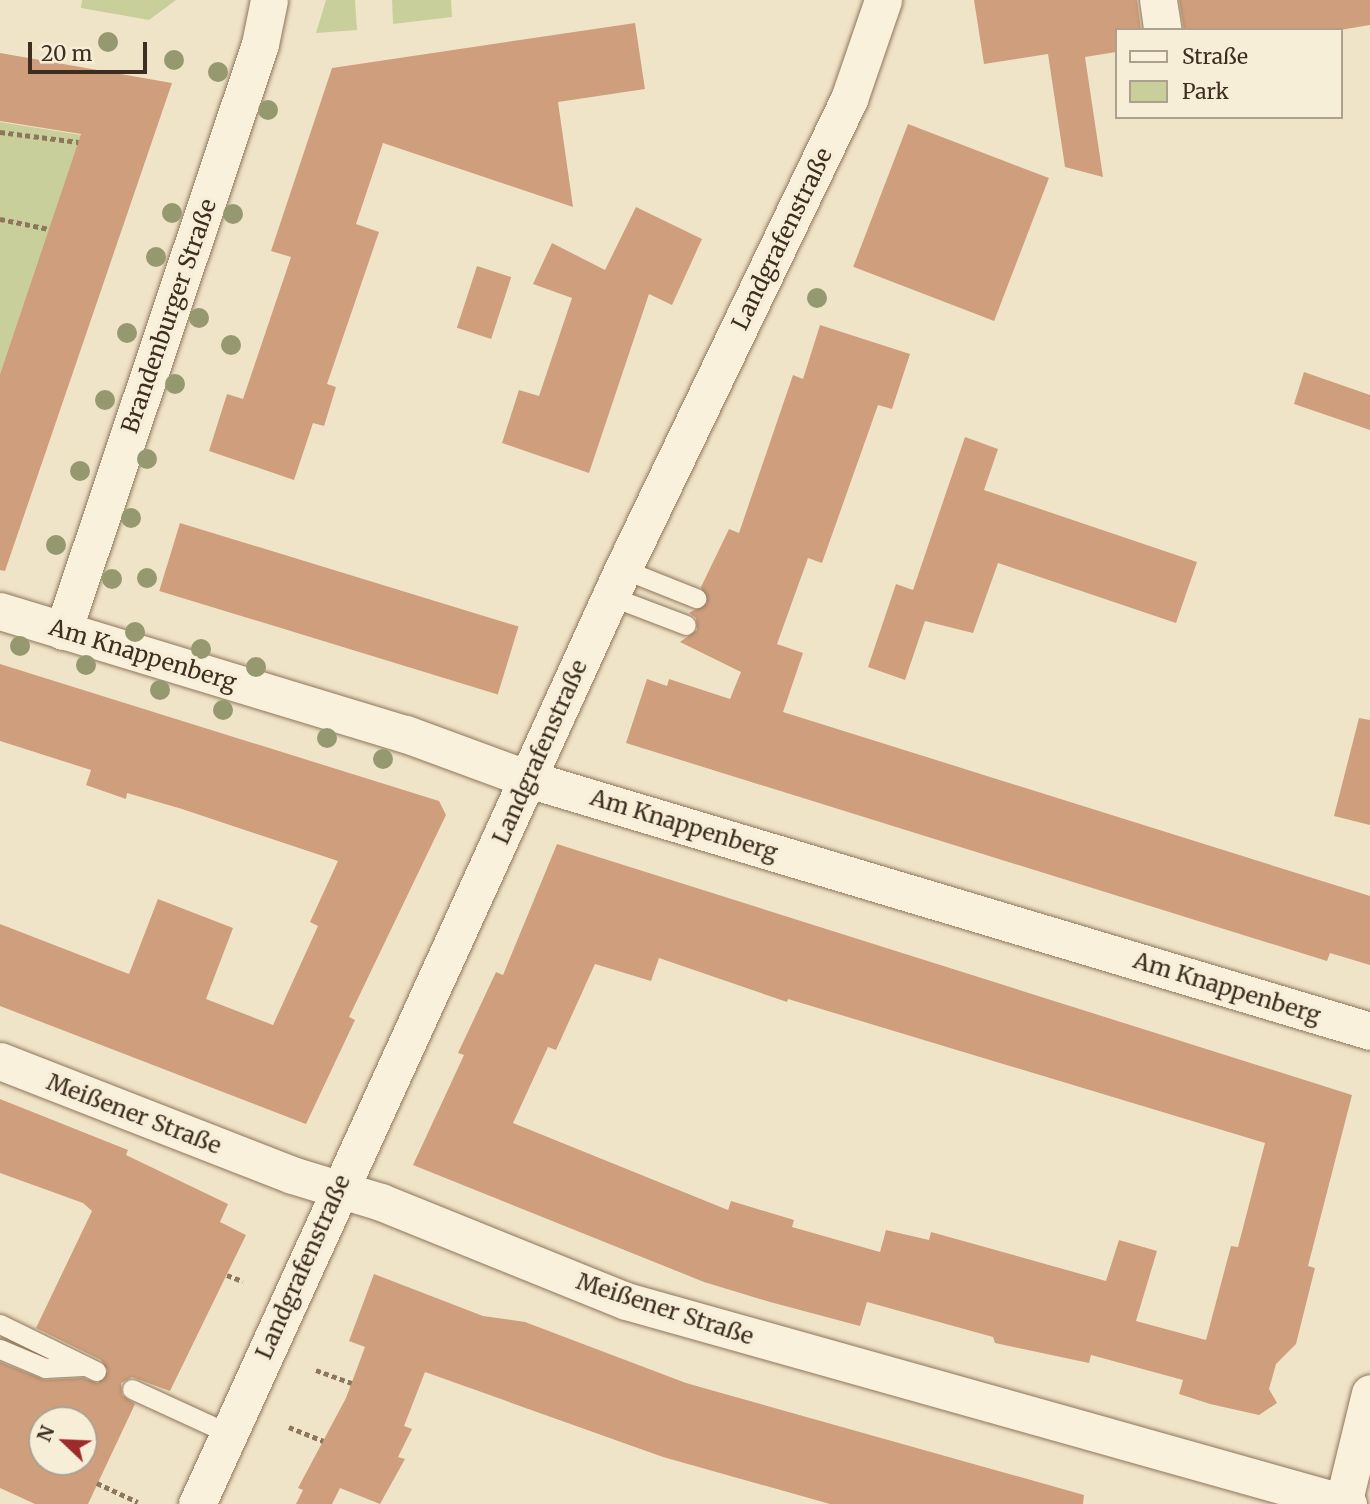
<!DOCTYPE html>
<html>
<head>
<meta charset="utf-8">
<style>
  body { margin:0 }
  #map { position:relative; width:1370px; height:1504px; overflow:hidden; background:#f0e4c8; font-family:Merriweather,serif }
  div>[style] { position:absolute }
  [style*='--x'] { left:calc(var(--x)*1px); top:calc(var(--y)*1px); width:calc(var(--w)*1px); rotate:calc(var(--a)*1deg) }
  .green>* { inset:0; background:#c9cf9b }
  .building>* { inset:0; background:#cf9f7d; transform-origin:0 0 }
  .path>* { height:4.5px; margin-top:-2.25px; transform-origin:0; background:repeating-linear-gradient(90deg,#8d765c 0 5px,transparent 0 8.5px) }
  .roads { filter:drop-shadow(0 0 2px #8d765c) drop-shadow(0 0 2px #8d765c) }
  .service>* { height:19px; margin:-9.5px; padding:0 9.5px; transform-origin:9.5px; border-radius:9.5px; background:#faf1dc }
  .minor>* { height:37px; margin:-18.5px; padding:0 18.5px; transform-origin:18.5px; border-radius:18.5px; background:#faf1dc }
  .trees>* { width:20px; height:20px; margin:-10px; border-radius:50%; background:#96986f }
  span { translate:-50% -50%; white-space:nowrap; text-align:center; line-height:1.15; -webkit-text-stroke:7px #f7eed8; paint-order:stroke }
  .street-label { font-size:23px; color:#3d2e20 }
  .legend { position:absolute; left:1115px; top:28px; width:228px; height:91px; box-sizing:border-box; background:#f7eed8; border:2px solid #ada18e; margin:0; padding:9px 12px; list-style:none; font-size:21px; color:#3d2e20 }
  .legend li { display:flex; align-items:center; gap:14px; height:35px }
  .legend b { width:35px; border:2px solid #ada18e }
  .north { position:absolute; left:28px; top:1406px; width:70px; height:70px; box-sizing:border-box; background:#f7eed8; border:2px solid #ada18e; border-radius:50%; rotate:293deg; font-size:19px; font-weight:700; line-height:28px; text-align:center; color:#3d2e20 }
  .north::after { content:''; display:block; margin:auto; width:24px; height:32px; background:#9e2a2b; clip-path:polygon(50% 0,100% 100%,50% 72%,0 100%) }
  .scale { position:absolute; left:28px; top:42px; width:119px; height:32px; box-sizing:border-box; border:4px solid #3d2e20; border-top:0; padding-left:9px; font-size:21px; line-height:24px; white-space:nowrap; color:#3d2e20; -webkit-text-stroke:5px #f7eed8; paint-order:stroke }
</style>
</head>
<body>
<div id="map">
  <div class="green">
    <div style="clip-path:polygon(82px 0,176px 0,149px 20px,81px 8px)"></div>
    <div style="clip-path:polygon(326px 0,355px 0,357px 30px,316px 33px)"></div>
    <div style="clip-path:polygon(392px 0,451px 0,452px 17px,393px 24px)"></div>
    <div style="clip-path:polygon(0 122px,81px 135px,0 374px)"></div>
  </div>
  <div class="building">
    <div style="clip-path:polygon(974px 0,1137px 0,1141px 30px,1116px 30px,1116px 52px,1085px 57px,1103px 177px,1065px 167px,1048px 54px,984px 64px)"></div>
    <div style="clip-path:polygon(1179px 0,1370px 0,1370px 25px,1340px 30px,1184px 30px)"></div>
    <div style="clip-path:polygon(635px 23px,645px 89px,558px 102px,573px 207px,383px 143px,356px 224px,379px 232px,327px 384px,336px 387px,324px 426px,313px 423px,294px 480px,209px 451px,227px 394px,243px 399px,291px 257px,271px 251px,332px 68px)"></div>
    <div style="clip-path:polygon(0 53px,172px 83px,5px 571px,0 570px,0 374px,81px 134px,0 121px)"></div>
    <div style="left:908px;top:124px;width:151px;height:153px;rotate:21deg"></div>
    <div style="clip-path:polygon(636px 207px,702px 239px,672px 305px,649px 294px,589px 473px,502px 443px,519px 390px,539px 396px,572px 298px,533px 284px,552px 243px,605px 270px)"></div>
    <div style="left:477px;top:266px;width:36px;height:65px;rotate:18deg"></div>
    <div style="clip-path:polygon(820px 325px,910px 354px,892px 409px,878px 405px,822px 563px,808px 558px,777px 644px,803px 653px,783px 712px,1370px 896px,1370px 965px,1330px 953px,1327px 961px,626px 743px,647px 679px,667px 686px,669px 679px,730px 699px,741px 672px,680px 642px,697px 630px,696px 618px,689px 613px,707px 603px,701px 587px,729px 529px,739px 533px,793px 375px,803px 379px)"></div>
    <div style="clip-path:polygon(1304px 372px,1370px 395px,1370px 430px,1294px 404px)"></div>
    <div style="clip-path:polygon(965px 437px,998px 449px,984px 490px,1197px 562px,1176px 623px,998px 563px,973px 633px,925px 621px,905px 680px,868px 667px,896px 584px,913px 590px)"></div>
    <div style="left:180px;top:523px;width:354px;height:71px;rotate:17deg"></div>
    <div style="clip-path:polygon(0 664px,439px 801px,446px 815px,349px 1017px,355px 1020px,306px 1124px,0 1006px,0 924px,129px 974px,158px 899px,233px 928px,206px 999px,273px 1025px,318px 926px,310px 922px,338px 861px,182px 809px,127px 793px,126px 799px,86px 785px,91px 770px,0 741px)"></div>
    <div style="clip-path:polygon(1359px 718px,1370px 720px,1370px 825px,1334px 816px)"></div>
    <div style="clip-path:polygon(evenodd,557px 844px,1352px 1095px,1308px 1266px,1315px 1268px,1296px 1344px,1276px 1364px,1269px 1389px,1277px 1403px,1259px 1415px,1210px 1404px,1179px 1394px,1183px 1380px,1091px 1355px,1089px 1363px,995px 1343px,993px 1337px,867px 1302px,860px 1326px,770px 1302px,704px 1282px,413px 1165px,464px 1055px,458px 1053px,496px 972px,503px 975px,557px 844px,659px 958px,787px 1002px,788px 999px,1265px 1143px,1238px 1247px,1231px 1246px,1206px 1340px,1136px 1321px,1157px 1251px,1119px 1240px,1106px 1281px,931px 1232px,929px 1240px,886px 1230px,880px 1252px,792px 1227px,794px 1220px,731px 1201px,728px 1210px,513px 1123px,548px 1047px,556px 1050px,595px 964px,651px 981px,659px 958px)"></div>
    <div style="clip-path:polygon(evenodd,0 1099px,128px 1150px,126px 1155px,228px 1204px,220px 1222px,246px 1235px,170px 1391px,132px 1377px,121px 1383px,122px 1395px,135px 1404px,88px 1504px,35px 1504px,0 1488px,0 1362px,45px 1380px,83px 1378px,98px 1383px,108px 1371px,101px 1360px,36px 1328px,92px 1211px,83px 1203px,0 1173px,0 1099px,42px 1420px,84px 1420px,84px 1462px,42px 1462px,42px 1420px)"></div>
    <div style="clip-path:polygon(374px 1274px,483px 1316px,525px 1322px,686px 1383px,1084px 1495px,1083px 1504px,830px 1504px,663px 1457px,425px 1372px,404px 1426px,412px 1429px,398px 1457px,405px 1459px,380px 1504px,340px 1488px,332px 1504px,296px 1504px,303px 1490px,298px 1488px,346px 1398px,365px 1347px,349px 1341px)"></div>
  </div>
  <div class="path">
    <div style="--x:0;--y:132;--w:79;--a:7.3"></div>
    <div style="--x:0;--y:219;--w:50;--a:11.5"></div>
    <div style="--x:227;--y:1275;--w:17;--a:21"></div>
    <div style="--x:316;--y:1370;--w:38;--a:20"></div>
    <div style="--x:289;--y:1427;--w:37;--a:22"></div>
    <div style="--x:97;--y:1483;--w:45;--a:24.9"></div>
  </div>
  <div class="roads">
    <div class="service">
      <div style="--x:1149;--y:0;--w:30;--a:82"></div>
      <div style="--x:1167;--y:0;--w:30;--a:81"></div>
      <div style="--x:623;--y:569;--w:79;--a:21.7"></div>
      <div style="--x:610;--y:596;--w:81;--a:20.9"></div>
      <div style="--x:0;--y:1324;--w:107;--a:26.1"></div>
      <div style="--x:0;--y:1349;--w:49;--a:22.9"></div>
      <div style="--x:45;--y:1368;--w:38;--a:-3"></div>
      <div style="--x:132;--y:1389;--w:108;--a:24.7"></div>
    </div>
    <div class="minor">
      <div style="--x:0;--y:611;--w:424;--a:16.9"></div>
      <div style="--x:406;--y:734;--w:130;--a:20.2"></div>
      <div style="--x:528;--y:779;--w:879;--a:16.66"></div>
      <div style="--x:63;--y:631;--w:619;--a:-71.45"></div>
      <div style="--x:260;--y:44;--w:45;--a:-78.4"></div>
      <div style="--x:0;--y:1061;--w:313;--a:21.3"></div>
      <div style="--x:292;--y:1175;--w:93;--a:16.9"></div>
      <div style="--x:381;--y:1202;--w:264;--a:22"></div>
      <div style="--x:626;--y:1301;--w:750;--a:15.7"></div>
      <div style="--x:197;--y:1504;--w:1027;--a:-65.51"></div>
      <div style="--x:623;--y:569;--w:522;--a:-64.32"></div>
      <div style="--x:849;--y:99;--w:105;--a:-71"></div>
      <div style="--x:1343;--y:1504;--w:114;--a:-76.3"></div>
    </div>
  </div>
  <div class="trees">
    <div style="left:108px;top:42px"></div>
    <div style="left:174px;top:60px"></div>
    <div style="left:218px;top:72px"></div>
    <div style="left:268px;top:110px"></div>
    <div style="left:172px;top:213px"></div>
    <div style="left:233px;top:214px"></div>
    <div style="left:156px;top:257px"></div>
    <div style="left:817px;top:298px"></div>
    <div style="left:199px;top:318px"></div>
    <div style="left:127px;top:333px"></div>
    <div style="left:231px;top:345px"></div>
    <div style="left:175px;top:384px"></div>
    <div style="left:105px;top:400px"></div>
    <div style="left:147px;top:459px"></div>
    <div style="left:80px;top:471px"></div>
    <div style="left:131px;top:518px"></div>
    <div style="left:56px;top:545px"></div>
    <div style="left:147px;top:578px"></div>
    <div style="left:112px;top:579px"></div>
    <div style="left:135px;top:632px"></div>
    <div style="left:20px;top:646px"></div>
    <div style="left:201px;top:649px"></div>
    <div style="left:86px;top:665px"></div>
    <div style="left:256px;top:667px"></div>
    <div style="left:160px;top:690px"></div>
    <div style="left:223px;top:710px"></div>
    <div style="left:327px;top:738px"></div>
    <div style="left:383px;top:759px"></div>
  </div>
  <div class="street-label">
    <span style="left:782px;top:239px;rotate:-64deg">Landgrafenstraße</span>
    <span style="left:169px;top:316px;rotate:-71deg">Brandenburger Straße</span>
    <span style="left:143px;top:655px;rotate:17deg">Am Knappenberg</span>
    <span style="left:540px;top:752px;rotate:-66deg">Landgrafenstraße</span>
    <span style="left:684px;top:825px;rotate:17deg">Am Knappenberg</span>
    <span style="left:1227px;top:988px;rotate:17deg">Am Knappenberg</span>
    <span style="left:134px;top:1114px;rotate:21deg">Meißener Straße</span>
    <span style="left:303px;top:1267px;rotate:-66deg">Landgrafenstraße</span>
    <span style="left:665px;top:1309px;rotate:18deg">Meißener Straße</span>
  </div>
  <ul class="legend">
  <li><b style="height:9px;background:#faf1dc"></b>Straße</li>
  <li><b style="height:19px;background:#c9cf9b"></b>Park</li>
  </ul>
  <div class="north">N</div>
  <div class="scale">20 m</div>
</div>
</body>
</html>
